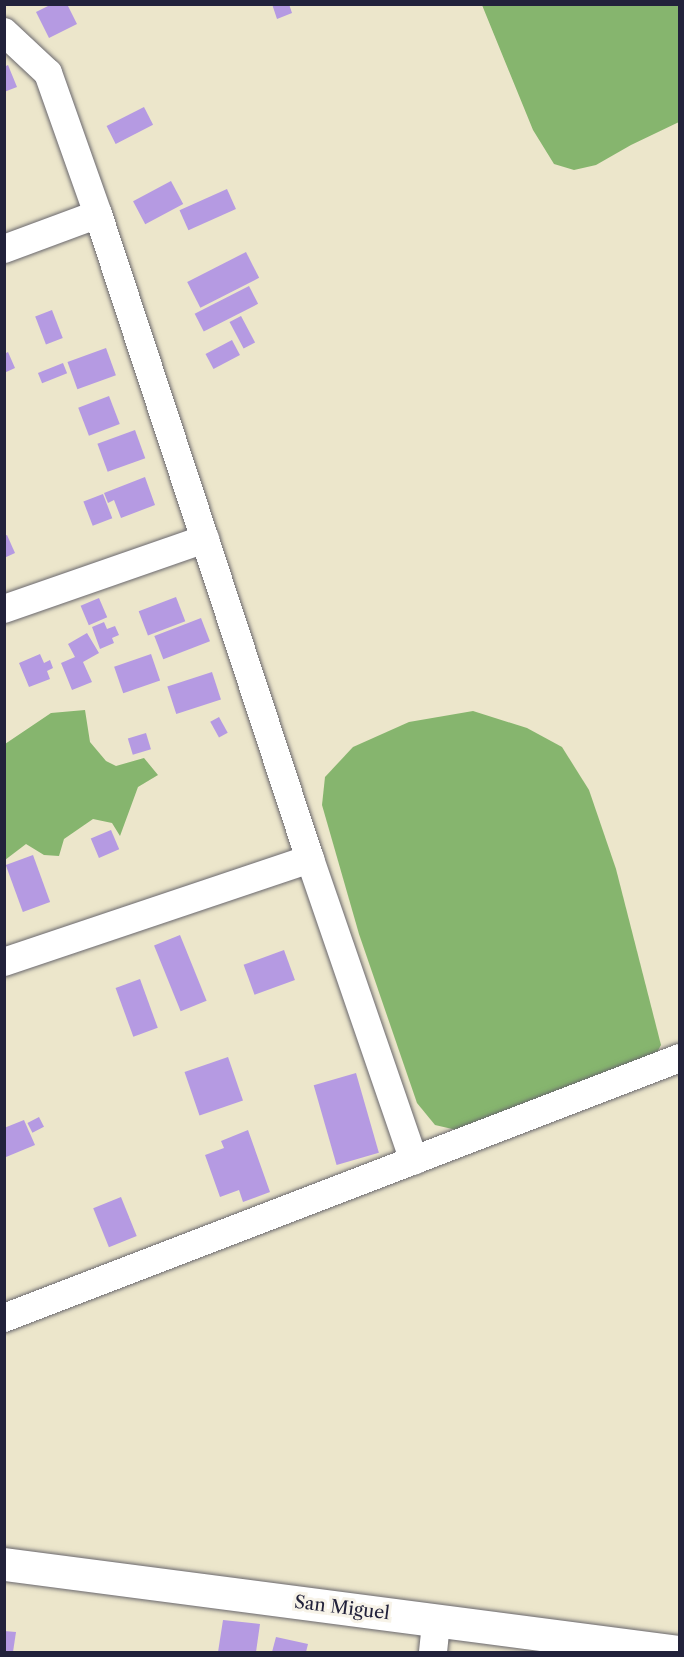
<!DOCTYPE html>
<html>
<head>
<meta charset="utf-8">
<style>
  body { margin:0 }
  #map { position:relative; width:684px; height:1657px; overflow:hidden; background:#ece6cb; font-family:"Libre Caslon Text",serif }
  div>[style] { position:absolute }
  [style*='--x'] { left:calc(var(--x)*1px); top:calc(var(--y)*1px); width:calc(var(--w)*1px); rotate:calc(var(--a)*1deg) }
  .forest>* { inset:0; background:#86b56e }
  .building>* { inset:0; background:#b59ae2; transform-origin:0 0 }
  .roads { filter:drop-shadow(0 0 2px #69676d) drop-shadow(0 0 2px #69676d) }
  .minor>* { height:28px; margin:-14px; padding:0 14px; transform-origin:14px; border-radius:14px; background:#fff }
  .tertiary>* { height:33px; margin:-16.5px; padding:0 16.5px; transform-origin:16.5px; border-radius:16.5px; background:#fff }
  span { translate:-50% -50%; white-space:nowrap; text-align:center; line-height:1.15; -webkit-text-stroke:6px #f7f3e8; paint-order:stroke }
  .street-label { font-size:18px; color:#22223b }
  .frame { position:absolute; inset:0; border:6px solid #22223b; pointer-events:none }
</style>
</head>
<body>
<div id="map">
  <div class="forest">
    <div style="clip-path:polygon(482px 5px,679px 5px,679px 122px,631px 145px,596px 165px,574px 170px,554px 164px,533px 130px)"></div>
    <div style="clip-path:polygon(85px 710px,90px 742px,106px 761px,116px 766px,144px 758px,158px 775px,138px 787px,120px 836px,112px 823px,93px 819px,64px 839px,59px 856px,44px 855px,26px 844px,5px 860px,5px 744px,51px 713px)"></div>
    <div style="clip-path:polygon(473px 711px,527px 728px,562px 747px,589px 790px,616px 869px,661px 1045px,654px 1058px,461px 1131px,435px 1125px,417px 1103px,359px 934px,322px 805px,325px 777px,353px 747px,409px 722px)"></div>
  </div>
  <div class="building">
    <div style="clip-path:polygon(52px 4px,67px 4px,77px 24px,49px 38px,36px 12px)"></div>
    <div style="clip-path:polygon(272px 4px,289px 4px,292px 13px,277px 19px)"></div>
    <div style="clip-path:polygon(8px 65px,17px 87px,4px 92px,4px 67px)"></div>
    <div style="left:144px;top:107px;width:20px;height:42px;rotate:63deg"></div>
    <div style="left:171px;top:181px;width:26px;height:43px;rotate:62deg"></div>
    <div style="left:227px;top:189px;width:22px;height:52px;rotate:66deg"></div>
    <div style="left:246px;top:252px;width:29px;height:66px;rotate:63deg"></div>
    <div style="left:249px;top:286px;width:20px;height:61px;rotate:63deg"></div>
    <div style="left:52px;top:310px;width:30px;height:18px;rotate:69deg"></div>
    <div style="left:241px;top:316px;width:30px;height:13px;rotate:62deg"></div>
    <div style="left:232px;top:340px;width:17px;height:30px;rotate:62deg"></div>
    <div style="left:106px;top:348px;width:29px;height:41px;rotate:70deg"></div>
    <div style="clip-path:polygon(8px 352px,15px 368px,4px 373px,4px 354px)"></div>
    <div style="left:63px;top:363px;width:11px;height:27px;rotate:68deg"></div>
    <div style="left:109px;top:396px;width:30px;height:33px;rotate:69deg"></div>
    <div style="left:135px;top:430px;width:30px;height:40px;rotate:70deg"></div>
    <div style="clip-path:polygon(145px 477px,155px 505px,121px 518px,114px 500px,108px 503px,104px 493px)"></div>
    <div style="left:103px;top:494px;width:26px;height:21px;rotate:69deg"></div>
    <div style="clip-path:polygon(7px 535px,15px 553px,4px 558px,4px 536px)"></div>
    <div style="left:176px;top:597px;width:26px;height:40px;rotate:69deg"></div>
    <div style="left:99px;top:598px;width:21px;height:20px;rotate:67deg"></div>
    <div style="left:201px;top:618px;width:25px;height:50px;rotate:69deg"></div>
    <div style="clip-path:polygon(104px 622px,107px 629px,115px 626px,119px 635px,112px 638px,114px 643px,100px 649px,92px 627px)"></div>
    <div style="clip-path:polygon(87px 633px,99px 653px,83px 662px,92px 682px,72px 690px,61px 663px,75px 657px,68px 644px)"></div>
    <div style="clip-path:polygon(40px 654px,44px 663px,50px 660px,53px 668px,47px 671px,50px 679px,29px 687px,19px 663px)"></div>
    <div style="left:151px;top:654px;width:28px;height:39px;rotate:71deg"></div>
    <div style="left:212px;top:672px;width:29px;height:47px;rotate:72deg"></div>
    <div style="left:219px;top:717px;width:18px;height:10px;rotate:61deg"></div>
    <div style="left:146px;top:733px;width:17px;height:19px;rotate:73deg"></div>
    <div style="left:111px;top:830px;width:21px;height:22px;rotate:67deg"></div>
    <div style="left:33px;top:855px;width:50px;height:29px;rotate:70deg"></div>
    <div style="left:180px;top:935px;width:71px;height:28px;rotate:68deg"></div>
    <div style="left:284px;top:950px;width:32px;height:43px;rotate:70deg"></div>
    <div style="left:140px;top:979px;width:52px;height:26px;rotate:70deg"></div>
    <div style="left:228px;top:1057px;width:46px;height:46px;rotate:71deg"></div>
    <div style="left:356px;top:1073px;width:83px;height:44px;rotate:74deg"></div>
    <div style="left:39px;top:1117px;width:11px;height:13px;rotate:63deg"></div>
    <div style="clip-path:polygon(24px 1120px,35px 1145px,6px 1157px,4px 1128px)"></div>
    <div style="clip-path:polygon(248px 1130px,270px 1192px,243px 1202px,239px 1190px,220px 1197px,205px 1155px,224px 1148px,221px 1141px)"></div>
    <div style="left:121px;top:1197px;width:42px;height:30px;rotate:68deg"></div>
    <div style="clip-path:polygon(223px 1620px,260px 1624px,256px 1652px,218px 1652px)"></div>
    <div style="clip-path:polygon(4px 1631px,16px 1632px,13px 1652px,4px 1652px)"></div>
    <div style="clip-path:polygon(276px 1637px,308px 1644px,306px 1652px,272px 1652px)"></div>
  </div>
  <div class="roads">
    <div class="minor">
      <div style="--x:4;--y:32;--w:60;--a:43"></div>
      <div style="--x:48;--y:73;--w:150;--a:70.5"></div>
      <div style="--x:98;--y:214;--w:679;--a:71.81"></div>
      <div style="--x:310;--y:859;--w:319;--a:71"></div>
      <div style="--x:4;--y:249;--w:100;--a:-20.4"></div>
      <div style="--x:4;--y:609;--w:213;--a:-19.2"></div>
      <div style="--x:4;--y:962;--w:323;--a:-18.6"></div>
      <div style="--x:4;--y:1318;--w:724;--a:-21.04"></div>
      <div style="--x:433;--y:1652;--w:31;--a:-84"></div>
    </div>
    <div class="tertiary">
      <div style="--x:4;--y:1564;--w:681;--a:7.43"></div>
    </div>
  </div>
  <div class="street-label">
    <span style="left:342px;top:1608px;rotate:7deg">San Miguel</span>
  </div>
  <div class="frame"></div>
</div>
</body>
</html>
